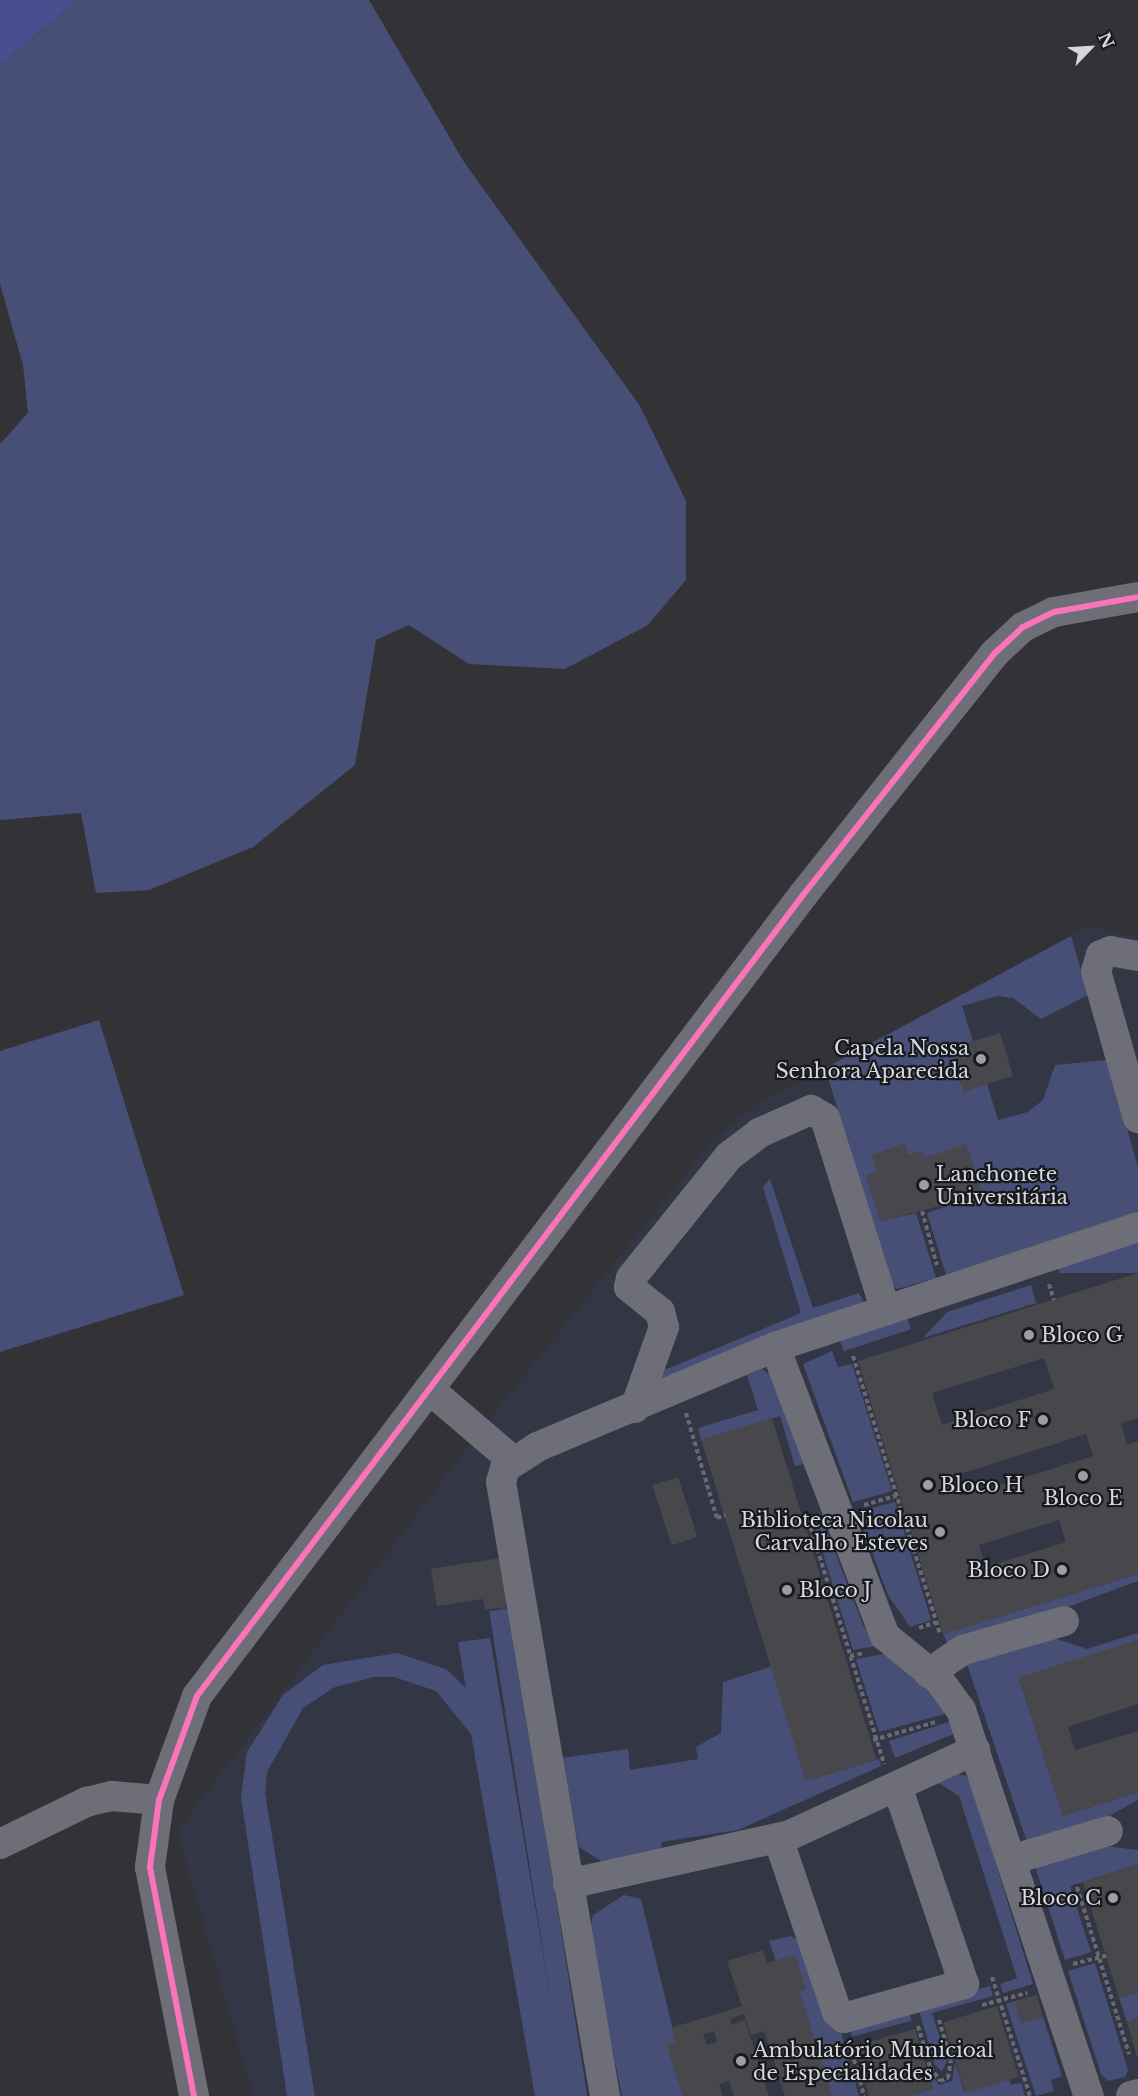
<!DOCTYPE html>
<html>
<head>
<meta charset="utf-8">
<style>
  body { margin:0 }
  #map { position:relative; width:1138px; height:2096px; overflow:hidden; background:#323237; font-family:"Libre Baskerville",serif }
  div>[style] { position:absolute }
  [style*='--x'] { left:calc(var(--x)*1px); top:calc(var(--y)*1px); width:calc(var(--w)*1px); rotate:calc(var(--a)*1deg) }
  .built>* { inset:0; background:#333644 }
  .green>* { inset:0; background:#484f77; transform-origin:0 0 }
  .water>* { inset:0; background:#474f8f }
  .building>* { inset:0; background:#48484c; transform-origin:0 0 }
  .path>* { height:4px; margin-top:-2px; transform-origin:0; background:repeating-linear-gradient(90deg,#686971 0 4.5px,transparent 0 7.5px) }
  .minor>* { height:30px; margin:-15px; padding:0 15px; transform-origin:15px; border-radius:15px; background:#6e6e78 }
  .cycleway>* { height:6px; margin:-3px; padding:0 3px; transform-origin:3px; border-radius:3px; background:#fb73b8 }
  .dots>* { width:16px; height:16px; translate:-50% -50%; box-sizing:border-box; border:3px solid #18191d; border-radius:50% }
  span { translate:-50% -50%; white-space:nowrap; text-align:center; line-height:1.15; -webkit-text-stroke:4.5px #18191d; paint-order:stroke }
  .poi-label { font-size:20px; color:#d6d7de }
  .right { translate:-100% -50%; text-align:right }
  .left { translate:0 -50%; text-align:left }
  .north { position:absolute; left:1060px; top:18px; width:60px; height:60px; -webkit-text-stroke:4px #18191d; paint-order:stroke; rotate:65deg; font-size:16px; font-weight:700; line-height:24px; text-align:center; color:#d6d7de }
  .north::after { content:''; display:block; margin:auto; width:21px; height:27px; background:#d6d7de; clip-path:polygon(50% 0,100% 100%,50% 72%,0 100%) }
</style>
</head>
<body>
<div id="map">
  <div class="built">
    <div style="clip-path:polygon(1089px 926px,1138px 938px,1138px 2096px,253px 2096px,177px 1832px,464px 1451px,715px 1137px,756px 1105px)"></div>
  </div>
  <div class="green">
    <div style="clip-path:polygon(78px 0,369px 0,464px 162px,640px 406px,686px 501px,686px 580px,648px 625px,565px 669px,469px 664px,409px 625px,376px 640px,355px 765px,253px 847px,149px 890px,96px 893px,81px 813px,0 820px,0 444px,28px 413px,23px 365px,0 284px,0 65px)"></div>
    <div style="clip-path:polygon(1071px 936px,1088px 995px,1041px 1019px,1013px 998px,997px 996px,962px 1006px,973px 1041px,951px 1048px,963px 1072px,958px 1074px,964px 1091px,987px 1084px,998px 1120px,1028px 1112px,1043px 1100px,1055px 1065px,1107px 1060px,1138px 1167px,1138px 1211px,946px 1275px,927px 1213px,982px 1194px,966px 1145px,924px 1158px,922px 1151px,908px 1155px,904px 1144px,872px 1155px,877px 1172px,866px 1176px,881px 1221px,916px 1213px,936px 1278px,897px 1289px,891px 1283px,825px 1068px)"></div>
    <div style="clip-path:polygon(99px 1020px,184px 1295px,0 1352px,0 1051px)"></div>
    <div style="clip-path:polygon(770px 1179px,813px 1308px,859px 1293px,864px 1303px,666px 1382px,658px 1377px,662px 1371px,801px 1313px,763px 1187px)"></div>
    <div style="left:1138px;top:1243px;width:30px;height:79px;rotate:90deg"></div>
    <div style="clip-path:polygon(1031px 1285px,1036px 1303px,923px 1338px,947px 1312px)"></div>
    <div style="left:907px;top:1317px;width:13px;height:71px;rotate:72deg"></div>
    <div style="clip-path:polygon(832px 1351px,838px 1367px,852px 1364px,892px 1491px,853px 1502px,803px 1364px)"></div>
    <div style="clip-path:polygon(762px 1369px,773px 1377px,804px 1464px,795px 1466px,780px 1416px,701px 1440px,698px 1428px,758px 1410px,747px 1375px)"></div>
    <div style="clip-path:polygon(895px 1502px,931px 1620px,910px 1627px,888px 1595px,857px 1512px)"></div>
    <div style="clip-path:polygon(825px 1526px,863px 1625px,877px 1646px,853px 1650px,815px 1528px)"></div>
    <div style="clip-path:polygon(1138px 1574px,1138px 1581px,1040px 1617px,948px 1644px,943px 1634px)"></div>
    <div style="left:510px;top:1608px;width:495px;height:21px;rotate:81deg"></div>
    <div style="clip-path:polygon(1138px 1633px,1138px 1640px,1019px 1678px,1063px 1816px,1138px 1792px,1138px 1800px,1095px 1824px,1028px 1845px,967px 1664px,1051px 1637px,1087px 1649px)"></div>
    <div style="clip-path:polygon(490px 1638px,567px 2096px,535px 2096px,471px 1734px,436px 1691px,394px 1677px,374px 1677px,335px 1687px,303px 1708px,267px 1772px,265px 1793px,315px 2096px,287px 2096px,241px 1798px,247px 1752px,283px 1695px,323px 1665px,397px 1653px,446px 1669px,466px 1688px,458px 1642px)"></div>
    <div style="clip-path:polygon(884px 1654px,934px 1694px,948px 1713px,879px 1732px,856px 1659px)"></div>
    <div style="clip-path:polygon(773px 1666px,809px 1780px,879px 1759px,881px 1766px,738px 1830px,661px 1842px,663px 1854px,603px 1862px,579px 1847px,561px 1758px,628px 1749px,630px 1770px,698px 1759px,696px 1747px,721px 1733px,723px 1682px)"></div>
    <div style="clip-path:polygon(952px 1721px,956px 1733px,895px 1758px,889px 1741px)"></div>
    <div style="clip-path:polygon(958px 1774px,969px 1777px,1033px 1984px,1003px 1993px,1000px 1984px,1017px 1978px,959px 1796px,937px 1782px)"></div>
    <div style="clip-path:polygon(1103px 1846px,1138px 1850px,1138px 1864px,1070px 1886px,1091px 1952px,1065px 1960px,1035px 1866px)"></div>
    <div style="clip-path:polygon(624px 1895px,641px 1899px,676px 2042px,667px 2045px,683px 2096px,622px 2096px,589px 1933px,593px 1915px)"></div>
    <div style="clip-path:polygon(790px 1936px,802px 1942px,840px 2029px,859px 2096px,832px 2096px,799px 1991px,805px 1989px,795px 1955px,776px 1961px,769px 1941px)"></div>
    <div style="clip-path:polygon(1095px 1963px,1128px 2070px,1125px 2077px,1108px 2081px,1101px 2074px,1068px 1971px)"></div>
    <div style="clip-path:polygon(990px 1986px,993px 1996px,932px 2013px,947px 2061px,942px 2071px,935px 2065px,918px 2007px)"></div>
    <div style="clip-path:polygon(1138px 1992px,1138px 2018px,1127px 2022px,1119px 1998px)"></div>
    <div style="clip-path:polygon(1015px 2001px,1022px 2023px,1043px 2017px,1062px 2076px,1051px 2080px,1054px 2091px,1036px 2096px,1006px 2004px)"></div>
    <div style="left:909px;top:2010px;width:11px;height:62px;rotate:75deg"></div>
    <div style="clip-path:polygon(955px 2062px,964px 2092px,1009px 2079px,1011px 2085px,1021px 2083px,1025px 2096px,910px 2096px,933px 2089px,927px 2069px,939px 2085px,952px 2081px)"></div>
  </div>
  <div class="water">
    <div style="clip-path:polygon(0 0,78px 0,0 65px)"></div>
  </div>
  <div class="building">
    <div style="clip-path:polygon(1000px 1033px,1013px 1076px,964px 1091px,958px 1074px,963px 1072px,951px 1048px)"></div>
    <div style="clip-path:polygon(904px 1144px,908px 1155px,922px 1151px,924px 1158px,966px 1144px,982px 1195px,881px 1221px,866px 1176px,877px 1172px,871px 1155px)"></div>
    <div style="clip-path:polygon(evenodd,1138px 1273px,1138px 1418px,1121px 1423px,1127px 1445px,1138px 1441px,1138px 1574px,943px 1634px,858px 1361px,1138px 1273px,1044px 1358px,1054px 1389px,942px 1425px,932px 1393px,1044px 1358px,1138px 1273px,1086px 1434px,1093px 1456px,964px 1496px,957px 1475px,1086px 1434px,1138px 1273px,1059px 1520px,1066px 1542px,986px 1567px,979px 1545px,1059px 1520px)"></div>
    <div style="left:772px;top:1418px;width:357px;height:74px;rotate:73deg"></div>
    <div style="left:678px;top:1477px;width:63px;height:27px;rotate:72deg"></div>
    <div style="clip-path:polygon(499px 1558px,507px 1607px,485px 1610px,483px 1599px,437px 1606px,431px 1569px)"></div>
    <div style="clip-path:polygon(1138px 1640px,1138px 1704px,1068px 1727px,1075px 1750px,1138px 1731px,1138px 1792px,1063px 1816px,1019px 1677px)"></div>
    <div style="clip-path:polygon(1138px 1864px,1138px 1992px,1119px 1998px,1083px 1882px)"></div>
    <div style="clip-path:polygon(evenodd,763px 1950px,767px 1963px,795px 1955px,806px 1989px,799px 1991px,832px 2096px,785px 2096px,764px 2031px,751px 2035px,744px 2014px,730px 2019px,732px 2025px,745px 2020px,769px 2096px,734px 2096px,729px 2081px,719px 2084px,723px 2096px,683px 2096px,667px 2045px,676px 2042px,671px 2028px,742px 2006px,727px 1961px,763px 1950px,714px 2031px,717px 2042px,707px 2045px,703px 2034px,714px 2031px)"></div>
    <div style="left:1037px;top:1995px;width:23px;height:23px;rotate:75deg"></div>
    <div style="left:997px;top:2006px;width:74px;height:56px;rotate:73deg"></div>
    <div style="clip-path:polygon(1138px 2018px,1138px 2057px,1137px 2057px,1127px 2022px)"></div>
    <div style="clip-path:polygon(915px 2029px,933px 2089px,910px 2096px,869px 2096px,855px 2046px)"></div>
  </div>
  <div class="path">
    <div style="--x:922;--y:1211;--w:56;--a:74.5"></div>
    <div style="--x:1049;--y:1284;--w:17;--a:73"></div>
    <div style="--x:853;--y:1356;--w:291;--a:72.6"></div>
    <div style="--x:686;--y:1413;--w:109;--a:73.6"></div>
    <div style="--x:717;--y:1518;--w:9;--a:-21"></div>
    <div style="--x:864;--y:1505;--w:36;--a:-16"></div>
    <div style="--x:806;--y:1513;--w:263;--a:72.7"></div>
    <div style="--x:919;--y:1628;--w:18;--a:-19"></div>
    <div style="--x:850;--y:1656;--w:15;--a:-11"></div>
    <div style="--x:873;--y:1740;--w:66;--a:-15.9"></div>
    <div style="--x:1077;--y:1887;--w:175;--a:72.7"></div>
    <div style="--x:1073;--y:1964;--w:34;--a:-14"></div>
    <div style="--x:992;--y:1977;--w:125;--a:72.3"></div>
    <div style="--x:982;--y:2005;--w:47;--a:-14.9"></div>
    <div style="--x:918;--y:2026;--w:43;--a:73.7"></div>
    <div style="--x:930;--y:2067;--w:17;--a:54"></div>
    <div style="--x:940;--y:2081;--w:9;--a:-21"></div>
    <div style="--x:948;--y:2078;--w:18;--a:-81"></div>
    <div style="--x:951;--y:2060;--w:42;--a:-106.7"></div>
    <div style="--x:850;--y:2045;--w:53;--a:74.6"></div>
  </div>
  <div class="minor">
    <div style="--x:1138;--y:956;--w:27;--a:-170"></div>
    <div style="--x:1111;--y:951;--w:11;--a:158"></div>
    <div style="--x:1101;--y:955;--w:17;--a:107"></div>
    <div style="--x:1096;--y:971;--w:153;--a:74.1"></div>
    <div style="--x:775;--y:1347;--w:309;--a:69.2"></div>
    <div style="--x:885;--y:1636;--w:70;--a:39.2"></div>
    <div style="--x:939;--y:1680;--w:37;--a:54"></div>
    <div style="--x:961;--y:1710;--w:407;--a:71.7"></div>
    <div style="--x:429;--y:1389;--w:108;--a:40.5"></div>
    <div style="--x:635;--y:1408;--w:86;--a:-70.3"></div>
    <div style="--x:664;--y:1327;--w:16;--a:-105"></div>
    <div style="--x:660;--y:1312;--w:40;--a:-141"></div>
    <div style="--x:629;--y:1287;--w:9;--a:-77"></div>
    <div style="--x:631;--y:1278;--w:156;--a:-51.2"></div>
    <div style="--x:729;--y:1156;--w:38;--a:-37"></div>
    <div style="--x:759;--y:1133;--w:57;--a:-23.9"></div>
    <div style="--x:811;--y:1110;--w:16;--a:30"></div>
    <div style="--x:825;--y:1118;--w:202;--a:72.5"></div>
    <div style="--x:929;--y:1673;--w:41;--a:-34.1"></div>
    <div style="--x:963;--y:1650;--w:105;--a:-16"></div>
    <div style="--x:778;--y:1838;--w:184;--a:71.3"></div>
    <div style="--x:837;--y:2012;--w:9;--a:41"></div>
    <div style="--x:844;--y:2018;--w:125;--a:-15.8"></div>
    <div style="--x:964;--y:1984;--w:209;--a:-108.7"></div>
    <div style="--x:0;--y:1844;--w:96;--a:-26"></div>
    <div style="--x:86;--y:1802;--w:27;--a:-13"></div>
    <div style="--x:112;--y:1796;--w:47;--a:4.9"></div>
    <div style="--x:1011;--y:1860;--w:101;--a:-16.6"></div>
    <div style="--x:568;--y:1884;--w:227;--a:-12.4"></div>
    <div style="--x:790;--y:1835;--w:204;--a:-24.7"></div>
    <div style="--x:194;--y:2096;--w:233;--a:-100.9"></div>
    <div style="--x:150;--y:1867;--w:68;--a:-82.3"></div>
    <div style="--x:159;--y:1800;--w:111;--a:-69.9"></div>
    <div style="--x:197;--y:1696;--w:1004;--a:-52.89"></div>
    <div style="--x:803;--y:895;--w:309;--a:-51.6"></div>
    <div style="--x:995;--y:653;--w:38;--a:-43"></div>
    <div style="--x:1023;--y:627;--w:34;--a:-26"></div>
    <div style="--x:1054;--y:612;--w:85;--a:-10.1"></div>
    <div style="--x:605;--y:2096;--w:623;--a:-99.61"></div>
    <div style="--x:501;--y:1482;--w:15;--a:-74"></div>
    <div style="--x:505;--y:1468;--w:38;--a:-33"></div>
    <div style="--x:537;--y:1447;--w:258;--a:-22.8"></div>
    <div style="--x:775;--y:1347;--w:382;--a:-18.3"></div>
    <div style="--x:1131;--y:2096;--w:7;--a:-16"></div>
  </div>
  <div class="cycleway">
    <div style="--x:194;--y:2096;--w:233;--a:-100.9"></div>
    <div style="--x:150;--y:1867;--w:68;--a:-82.3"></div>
    <div style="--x:159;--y:1800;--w:111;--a:-69.9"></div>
    <div style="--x:197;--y:1696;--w:1004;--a:-52.89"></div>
    <div style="--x:803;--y:895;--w:309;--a:-51.6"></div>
    <div style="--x:995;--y:653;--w:38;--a:-43"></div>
    <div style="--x:1023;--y:627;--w:34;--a:-26"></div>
    <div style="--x:1054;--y:612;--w:85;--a:-10.1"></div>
  </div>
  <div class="dots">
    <div style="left:981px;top:1059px;background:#9d9da4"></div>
    <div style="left:924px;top:1185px;background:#9d9da4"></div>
    <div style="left:1029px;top:1335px;background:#9d9da4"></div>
    <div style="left:1043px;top:1420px;background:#9d9da4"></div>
    <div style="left:1083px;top:1476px;background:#9d9da4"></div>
    <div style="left:928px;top:1485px;background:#9d9da4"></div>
    <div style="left:940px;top:1532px;background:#9d9da4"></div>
    <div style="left:1062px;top:1570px;background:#9d9da4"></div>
    <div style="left:787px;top:1590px;background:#9d9da4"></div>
    <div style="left:1113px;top:1898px;background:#9d9da4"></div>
    <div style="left:741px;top:2061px;background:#9d9da4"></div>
  </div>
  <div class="poi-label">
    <span class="right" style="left:969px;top:1060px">Capela Nossa<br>Senhora Aparecida</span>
    <span class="left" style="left:936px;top:1186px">Lanchonete<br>Universitária</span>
    <span class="left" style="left:1041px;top:1335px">Bloco G</span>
    <span class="right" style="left:1031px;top:1420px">Bloco F</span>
    <span class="left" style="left:940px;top:1485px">Bloco H</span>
    <span style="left:1083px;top:1498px">Bloco E</span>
    <span class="right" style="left:928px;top:1532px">Biblioteca Nicolau<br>Carvalho Esteves</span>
    <span class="right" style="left:1050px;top:1570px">Bloco D</span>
    <span class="left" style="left:799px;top:1590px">Bloco J</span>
    <span class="right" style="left:1101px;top:1898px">Bloco C</span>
    <span class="left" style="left:753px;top:2062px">Ambulatório Municioal<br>de Especialidades</span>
  </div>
  <div class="north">N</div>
</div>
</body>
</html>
